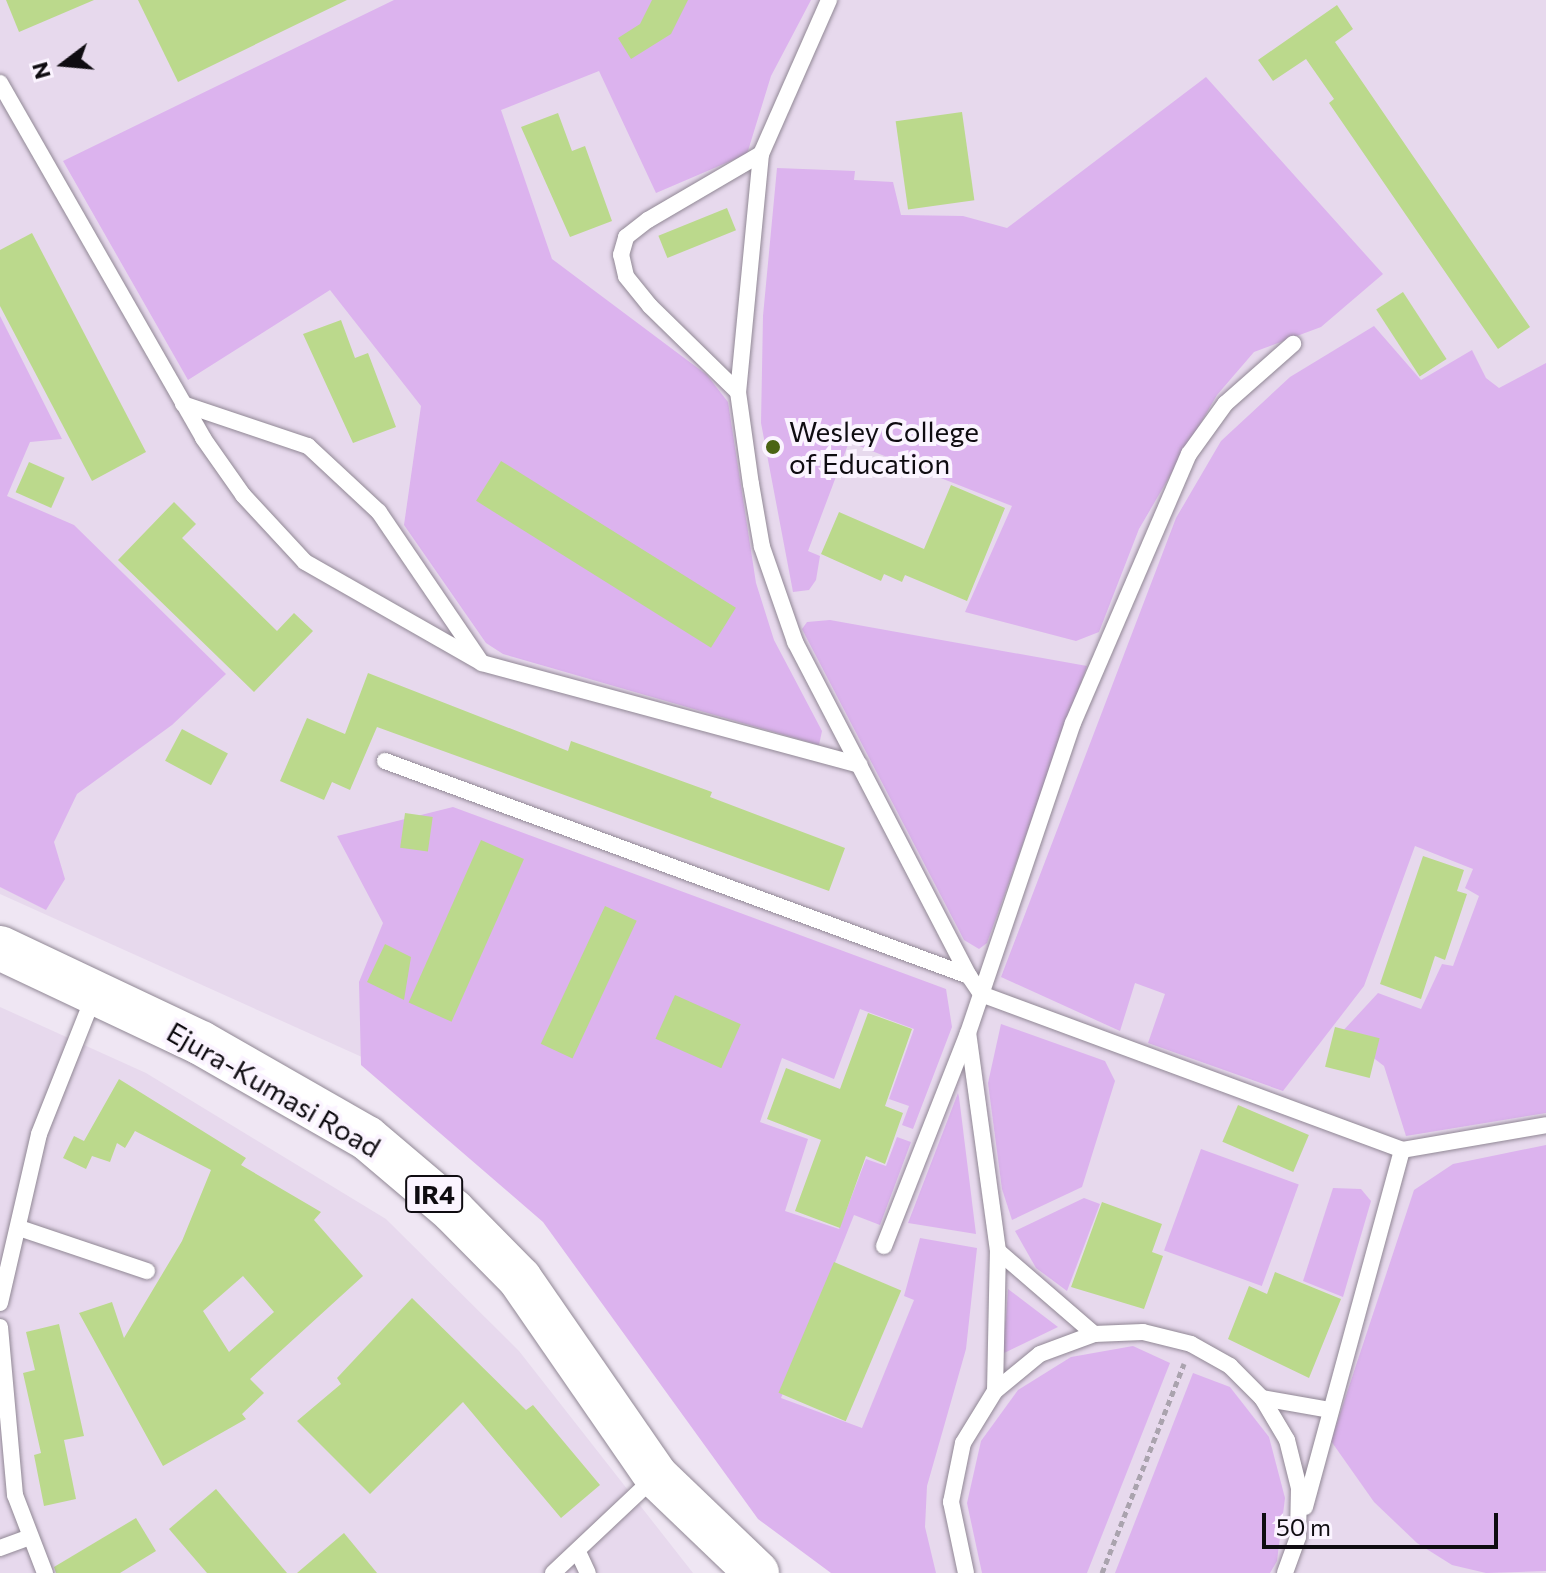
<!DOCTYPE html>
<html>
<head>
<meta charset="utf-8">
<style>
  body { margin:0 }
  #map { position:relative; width:1546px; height:1573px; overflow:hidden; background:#efe6f3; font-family:Commissioner,sans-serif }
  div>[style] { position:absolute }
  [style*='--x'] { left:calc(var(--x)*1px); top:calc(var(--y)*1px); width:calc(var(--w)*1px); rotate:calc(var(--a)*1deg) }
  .built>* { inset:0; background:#e7d9ed }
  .green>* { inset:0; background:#dcb3ee; transform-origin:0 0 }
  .building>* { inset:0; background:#bbd98c; transform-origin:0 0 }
  .path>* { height:5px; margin-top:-2.5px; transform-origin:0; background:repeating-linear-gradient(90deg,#aaa3ae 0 6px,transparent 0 10px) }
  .roads { filter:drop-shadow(0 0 2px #918895) drop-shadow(0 0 2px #918895) }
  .service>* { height:16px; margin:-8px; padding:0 8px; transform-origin:8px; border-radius:8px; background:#fff }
  .primary>* { height:44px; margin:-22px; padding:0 22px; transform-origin:22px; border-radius:22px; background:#fff }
  .dots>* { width:22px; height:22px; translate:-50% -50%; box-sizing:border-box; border:4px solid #fbf4ff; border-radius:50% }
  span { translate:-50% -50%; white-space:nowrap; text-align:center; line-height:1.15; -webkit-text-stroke:8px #fbf4ff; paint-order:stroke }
  .shield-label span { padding:2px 6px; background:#fbf4ff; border:2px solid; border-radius:6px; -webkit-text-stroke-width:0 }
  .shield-label { font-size:26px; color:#0f0c11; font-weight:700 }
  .poi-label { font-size:28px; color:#0f0c11 }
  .left { translate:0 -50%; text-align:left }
  .street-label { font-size:28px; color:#0f0c11 }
  .north { position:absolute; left:24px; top:24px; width:80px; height:80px; -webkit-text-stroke:6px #fbf4ff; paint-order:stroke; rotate:254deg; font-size:22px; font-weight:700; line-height:32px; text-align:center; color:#0f0c11 }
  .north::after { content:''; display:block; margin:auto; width:28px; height:36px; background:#0f0c11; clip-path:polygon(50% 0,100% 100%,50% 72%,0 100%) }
  .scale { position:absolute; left:1262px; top:1513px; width:236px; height:36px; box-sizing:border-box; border:4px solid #0f0c11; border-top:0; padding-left:10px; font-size:24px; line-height:28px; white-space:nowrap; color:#0f0c11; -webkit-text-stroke:6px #fbf4ff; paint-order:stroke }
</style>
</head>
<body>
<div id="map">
  <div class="built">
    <div style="clip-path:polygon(0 0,1546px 0,1546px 1573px,846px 1573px,557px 1230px,373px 1062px,0 894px)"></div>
    <div style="clip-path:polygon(0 1007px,146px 1073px,386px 1219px,519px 1351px,693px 1573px,0 1573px)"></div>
  </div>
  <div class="green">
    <div style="clip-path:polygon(394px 0,811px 0,771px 76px,747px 154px,656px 193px,599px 71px,501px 110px,552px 259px,707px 375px,728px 402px,756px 583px,774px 640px,822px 731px,819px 745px,503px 654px,486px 643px,404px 525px,421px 406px,330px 290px,188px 380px,63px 161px)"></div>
    <div style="clip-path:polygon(1206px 77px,1383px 274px,1321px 327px,1254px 352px,1217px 395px,1139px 529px,1099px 632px,1076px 641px,965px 612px,1012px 506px,849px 442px,808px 551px,820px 556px,816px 580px,809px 590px,793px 592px,761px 423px,763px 316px,777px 168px,855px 171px,854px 180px,893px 182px,901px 215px,963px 216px,1007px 228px)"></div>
    <div style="clip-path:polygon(0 316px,62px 439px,30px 442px,7px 496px,74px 525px,226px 674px,172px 725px,77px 794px,54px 842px,65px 879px,46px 910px,0 887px)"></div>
    <div style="clip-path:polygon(1374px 326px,1421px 380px,1472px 350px,1486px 378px,1499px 388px,1546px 363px,1546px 1113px,1406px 1136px,1384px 1066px,1341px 1033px,1378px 993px,1421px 1009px,1442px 964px,1453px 966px,1479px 896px,1465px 888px,1473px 869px,1415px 846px,1364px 986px,1283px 1091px,1148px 1043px,1165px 994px,1135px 983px,1120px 1031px,1001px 977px,1176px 518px,1221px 441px,1290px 377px)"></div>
    <div style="clip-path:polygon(830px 620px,1087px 666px,987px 943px,979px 949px,964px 940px,802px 629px,807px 622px)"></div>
    <div style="clip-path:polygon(453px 807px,946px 989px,952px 1027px,913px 1129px,902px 1125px,909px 1106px,889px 1099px,914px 1029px,860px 1009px,834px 1079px,782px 1058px,760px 1122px,808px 1139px,785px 1211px,839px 1229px,866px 1159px,886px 1166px,897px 1137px,911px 1142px,880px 1225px,854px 1215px,781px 1398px,862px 1428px,914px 1300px,904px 1296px,920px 1238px,977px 1248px,966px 1349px,927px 1486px,925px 1527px,936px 1573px,831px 1573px,758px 1519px,543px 1222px,361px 1065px,359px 982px,383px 923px,337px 836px)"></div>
    <div style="clip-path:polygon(1001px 1024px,1105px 1061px,1115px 1081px,1082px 1187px,1012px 1220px,1002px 1189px,988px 1083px)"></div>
    <div style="clip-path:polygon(958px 1093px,959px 1097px,976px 1234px,908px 1223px)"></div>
    <div style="clip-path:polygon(1546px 1145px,1546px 1571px,1486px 1573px,1452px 1565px,1417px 1543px,1374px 1502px,1331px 1441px,1414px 1190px,1453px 1164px)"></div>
    <div style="left:1201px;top:1149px;width:104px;height:108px;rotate:20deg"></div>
    <div style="clip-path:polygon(1333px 1188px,1361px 1189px,1371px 1201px,1343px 1297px,1303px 1281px)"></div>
    <div style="clip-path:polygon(1084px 1198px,1100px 1204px,1067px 1291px,1036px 1268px,1015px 1231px)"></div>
    <div style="clip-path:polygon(1008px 1289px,1058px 1327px,1000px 1355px,1006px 1318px)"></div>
    <div style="clip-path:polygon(1133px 1346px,1170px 1363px,1087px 1573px,982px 1573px,967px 1503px,981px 1441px,1018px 1390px,1071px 1357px)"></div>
    <div style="clip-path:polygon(1193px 1373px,1230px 1387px,1269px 1437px,1285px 1498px,1277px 1561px,1270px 1573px,1115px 1573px)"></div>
  </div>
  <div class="building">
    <div style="clip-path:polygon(6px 0,94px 0,19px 32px)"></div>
    <div style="clip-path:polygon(138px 0,347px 0,178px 82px)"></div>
    <div style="clip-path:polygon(652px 0,688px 0,671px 34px,631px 59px,618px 38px,640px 24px)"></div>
    <div style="clip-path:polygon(1337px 5px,1353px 29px,1335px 42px,1530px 327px,1498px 349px,1329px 103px,1334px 99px,1306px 59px,1273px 81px,1258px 60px)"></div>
    <div style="left:962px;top:112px;width:89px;height:67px;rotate:82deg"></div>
    <div style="clip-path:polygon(558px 113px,572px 151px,585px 146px,612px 221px,570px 237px,521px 127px)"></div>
    <div style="left:727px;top:208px;width:24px;height:74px;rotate:68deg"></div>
    <div style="clip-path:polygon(32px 233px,146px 452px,92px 481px,0 306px,0 250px)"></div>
    <div style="left:1403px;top:292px;width:80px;height:32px;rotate:57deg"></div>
    <div style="clip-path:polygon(341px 320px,355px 358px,368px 353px,396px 427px,353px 443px,303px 334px)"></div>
    <div style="left:501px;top:461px;width:277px;height:47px;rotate:32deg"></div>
    <div style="left:29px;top:462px;width:39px;height:33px;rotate:24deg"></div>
    <div style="clip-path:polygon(951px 485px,1005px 508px,967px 601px,905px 575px,902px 582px,884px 574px,881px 581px,821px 554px,839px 512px,924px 549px)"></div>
    <div style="clip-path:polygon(174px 502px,196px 524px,182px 538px,277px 631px,294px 613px,313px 631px,254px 692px,118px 560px)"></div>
    <div style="clip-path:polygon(368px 673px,568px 751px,571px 741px,712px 792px,710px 797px,845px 848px,829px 891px,377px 727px,350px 790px,332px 782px,324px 800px,280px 781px,307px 718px,345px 734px)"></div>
    <div style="left:182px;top:729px;width:52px;height:36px;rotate:28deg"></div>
    <div style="left:405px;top:813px;width:28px;height:35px;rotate:8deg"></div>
    <div style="left:481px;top:840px;width:47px;height:178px;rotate:24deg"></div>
    <div style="clip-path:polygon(1423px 856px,1464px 870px,1457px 891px,1467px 894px,1445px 960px,1435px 956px,1421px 999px,1380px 984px)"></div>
    <div style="left:605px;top:906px;width:35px;height:152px;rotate:25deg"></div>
    <div style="clip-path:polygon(385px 944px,411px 957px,404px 1000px,367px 982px)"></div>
    <div style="left:675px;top:995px;width:72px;height:48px;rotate:24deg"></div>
    <div style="clip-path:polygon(868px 1013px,912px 1029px,885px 1106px,903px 1113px,885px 1164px,866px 1156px,840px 1228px,795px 1211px,821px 1140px,767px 1119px,786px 1068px,840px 1089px)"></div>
    <div style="left:1335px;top:1027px;width:46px;height:41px;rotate:14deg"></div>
    <div style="clip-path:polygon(evenodd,119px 1079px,246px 1158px,241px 1165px,321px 1212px,314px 1220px,363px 1276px,250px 1379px,264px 1393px,242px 1414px,246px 1419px,163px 1466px,79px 1313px,112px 1302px,124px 1338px,182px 1241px,211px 1170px,135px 1131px,125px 1148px,117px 1143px,110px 1162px,92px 1156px,86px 1169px,63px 1158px,74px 1136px,84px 1141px,119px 1079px,243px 1276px,274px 1312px,229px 1352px,203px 1311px,243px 1276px)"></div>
    <div style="left:1238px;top:1105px;width:77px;height:40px;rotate:23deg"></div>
    <div style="clip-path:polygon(1102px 1202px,1162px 1224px,1152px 1252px,1163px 1256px,1144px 1309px,1071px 1287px)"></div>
    <div style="left:834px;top:1262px;width:73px;height:142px;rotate:23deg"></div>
    <div style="clip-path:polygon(1275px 1272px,1341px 1299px,1309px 1378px,1228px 1339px,1249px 1286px,1267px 1294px)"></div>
    <div style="clip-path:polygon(412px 1298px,526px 1410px,533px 1405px,600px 1485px,561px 1518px,463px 1402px,370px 1494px,297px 1421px,341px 1384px,337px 1378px)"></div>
    <div style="clip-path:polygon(59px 1324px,84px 1436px,64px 1440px,76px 1499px,44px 1506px,34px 1455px,41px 1453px,23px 1373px,35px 1370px,26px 1332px)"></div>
    <div style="clip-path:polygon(216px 1489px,287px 1573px,207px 1573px,169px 1529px)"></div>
    <div style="clip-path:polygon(136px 1518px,156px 1551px,120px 1573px,56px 1573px,54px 1567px)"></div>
    <div style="clip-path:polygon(344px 1533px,377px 1573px,297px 1573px)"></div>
  </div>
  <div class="path">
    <div style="--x:1102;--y:1573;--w:225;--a:-68.6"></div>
  </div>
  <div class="roads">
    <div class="service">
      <div style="--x:829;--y:0;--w:168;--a:113.8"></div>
      <div style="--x:761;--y:154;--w:239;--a:95.5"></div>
      <div style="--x:738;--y:392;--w:93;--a:82"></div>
      <div style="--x:751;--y:484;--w:64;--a:80.1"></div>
      <div style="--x:762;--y:547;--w:101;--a:70.8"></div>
      <div style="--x:795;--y:642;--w:377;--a:62.5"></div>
      <div style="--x:0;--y:83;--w:409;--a:60.2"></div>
      <div style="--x:203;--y:438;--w:70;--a:54.9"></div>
      <div style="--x:243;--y:495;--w:91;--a:47.2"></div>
      <div style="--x:305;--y:562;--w:204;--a:29.7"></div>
      <div style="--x:482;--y:663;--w:391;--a:15.1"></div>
      <div style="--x:738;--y:392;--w:123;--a:-135.7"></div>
      <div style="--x:650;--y:306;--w:38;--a:-129"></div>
      <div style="--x:626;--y:276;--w:22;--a:-103"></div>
      <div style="--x:621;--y:255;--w:19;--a:-74"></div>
      <div style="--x:626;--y:237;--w:28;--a:-38"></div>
      <div style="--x:648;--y:220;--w:131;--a:-30.3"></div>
      <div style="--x:183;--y:404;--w:132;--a:18.6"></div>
      <div style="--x:308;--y:446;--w:97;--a:42.9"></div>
      <div style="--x:379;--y:512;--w:181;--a:55.8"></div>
      <div style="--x:385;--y:761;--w:622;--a:20.21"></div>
      <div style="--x:969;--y:976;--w:22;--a:56"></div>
      <div style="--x:981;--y:994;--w:449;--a:20.3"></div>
      <div style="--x:1402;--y:1150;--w:146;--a:-9.8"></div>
      <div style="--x:19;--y:1228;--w:135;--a:18.6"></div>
      <div style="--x:884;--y:1246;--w:227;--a:-68.5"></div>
      <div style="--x:998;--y:1251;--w:127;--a:40.8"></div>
      <div style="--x:0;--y:1303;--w:173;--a:-77"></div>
      <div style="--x:39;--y:1134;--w:149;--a:-68.3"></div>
      <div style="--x:0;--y:1327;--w:169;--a:84.9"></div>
      <div style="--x:15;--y:1495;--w:84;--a:69"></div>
      <div style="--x:995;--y:1391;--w:140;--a:-88.8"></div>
      <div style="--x:998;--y:1251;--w:220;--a:-97.8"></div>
      <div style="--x:968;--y:1033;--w:327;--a:-71.3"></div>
      <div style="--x:1073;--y:723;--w:293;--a:-66.7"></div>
      <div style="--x:1189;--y:454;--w:62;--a:-54.2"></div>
      <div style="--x:1225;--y:404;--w:91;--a:-41.4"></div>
      <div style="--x:1262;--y:1398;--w:69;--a:10"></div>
      <div style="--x:1305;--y:1507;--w:370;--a:-74.8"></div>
      <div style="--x:0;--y:1548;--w:32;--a:-20"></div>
      <div style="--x:578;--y:1552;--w:23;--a:65"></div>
      <div style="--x:553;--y:1573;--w:140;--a:-43.3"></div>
      <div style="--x:966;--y:1573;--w:73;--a:-101.9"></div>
      <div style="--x:951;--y:1502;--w:60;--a:-78.5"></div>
      <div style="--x:963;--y:1443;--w:61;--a:-58.4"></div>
      <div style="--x:995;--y:1391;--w:58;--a:-39.4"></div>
      <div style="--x:1040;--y:1354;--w:58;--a:-20.3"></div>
      <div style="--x:1094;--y:1334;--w:49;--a:-2.3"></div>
      <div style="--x:1143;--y:1332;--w:49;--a:14"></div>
      <div style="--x:1191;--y:1344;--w:45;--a:29.4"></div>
      <div style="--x:1230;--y:1366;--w:45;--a:45"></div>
      <div style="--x:1262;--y:1398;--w:49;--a:59.2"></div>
      <div style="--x:1287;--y:1440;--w:49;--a:76"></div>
      <div style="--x:1299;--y:1488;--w:49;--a:91.2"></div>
      <div style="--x:1298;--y:1537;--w:38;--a:110"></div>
    </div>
    <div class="primary">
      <div style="--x:0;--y:948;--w:222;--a:25.3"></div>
      <div style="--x:201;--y:1043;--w:191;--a:29.8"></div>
      <div style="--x:367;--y:1138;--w:113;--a:40.3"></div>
      <div style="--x:453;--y:1211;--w:95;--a:45.4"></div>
      <div style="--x:520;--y:1279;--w:239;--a:55.4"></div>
      <div style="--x:656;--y:1476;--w:140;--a:43.8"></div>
    </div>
  </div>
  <div class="dots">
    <div style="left:773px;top:447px;background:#4b6414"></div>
  </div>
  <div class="shield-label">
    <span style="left:434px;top:1194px">IR4</span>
  </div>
  <div class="poi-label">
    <span class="left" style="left:789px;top:447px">Wesley College<br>of Education</span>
  </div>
  <div class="street-label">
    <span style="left:274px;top:1089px;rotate:30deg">Ejura-Kumasi Road</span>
  </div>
  <div class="north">N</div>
  <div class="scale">50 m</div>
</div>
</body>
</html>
